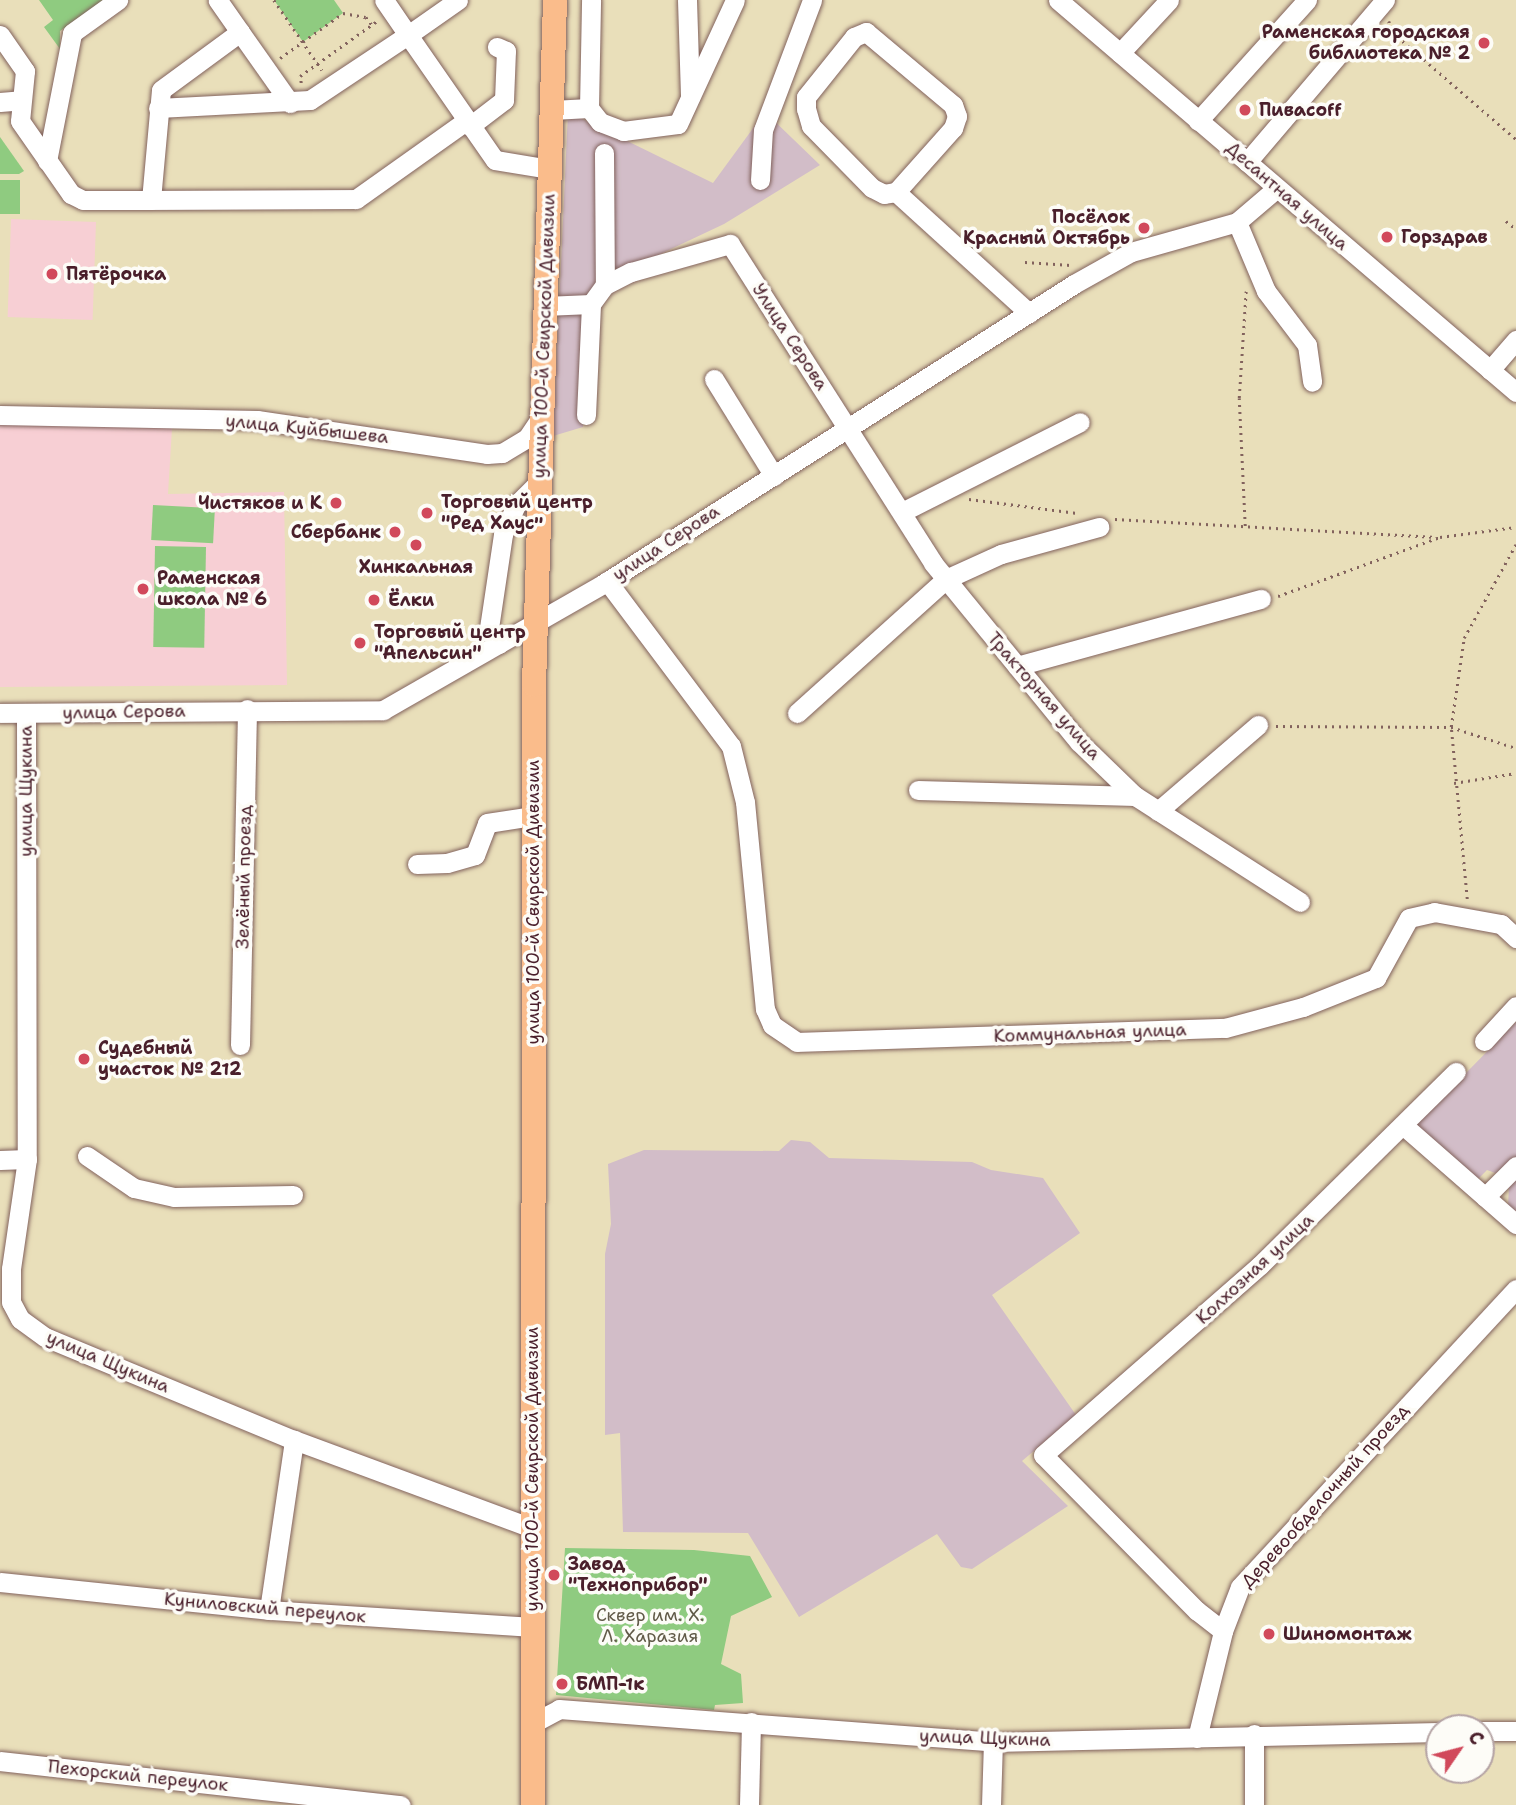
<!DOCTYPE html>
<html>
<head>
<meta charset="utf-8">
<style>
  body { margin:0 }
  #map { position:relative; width:1516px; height:1805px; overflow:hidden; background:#e9dfba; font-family:"Shantell Sans",sans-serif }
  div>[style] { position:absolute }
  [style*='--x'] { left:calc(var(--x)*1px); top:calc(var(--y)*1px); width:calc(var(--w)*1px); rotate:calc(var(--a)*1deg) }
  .built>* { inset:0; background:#f7cfd4; transform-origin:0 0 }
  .industrial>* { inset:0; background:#d2bdc8 }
  .green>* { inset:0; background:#8fcb80; transform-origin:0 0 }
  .path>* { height:2.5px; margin-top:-1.25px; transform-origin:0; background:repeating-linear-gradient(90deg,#82625d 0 2px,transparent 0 7px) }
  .roads { filter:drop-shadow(0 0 2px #82625d) drop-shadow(0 0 2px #82625d) }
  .minor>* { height:19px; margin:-9.5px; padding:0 9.5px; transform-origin:9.5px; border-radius:9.5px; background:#fff }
  .major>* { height:24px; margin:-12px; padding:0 12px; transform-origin:12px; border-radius:12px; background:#fabc8b }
  .dots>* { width:19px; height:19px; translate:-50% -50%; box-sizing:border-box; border:4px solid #fdfcf7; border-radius:50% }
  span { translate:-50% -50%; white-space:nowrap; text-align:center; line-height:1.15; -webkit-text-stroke:7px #fdfcf7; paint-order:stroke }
  .poi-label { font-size:18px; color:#4a1f2b; font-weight:700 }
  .right { translate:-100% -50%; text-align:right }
  .left { translate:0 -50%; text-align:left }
  .street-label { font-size:18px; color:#4a1f2b }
  .park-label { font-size:18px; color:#625b49 }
  .north { position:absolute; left:1425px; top:1714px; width:70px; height:70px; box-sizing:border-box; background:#fdfcf7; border:2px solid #b5a4a5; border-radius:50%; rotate:55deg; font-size:19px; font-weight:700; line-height:28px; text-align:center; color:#4a1f2b }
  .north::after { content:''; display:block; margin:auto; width:24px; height:32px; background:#d1495b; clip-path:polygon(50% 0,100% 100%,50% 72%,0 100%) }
</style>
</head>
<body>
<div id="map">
  <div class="built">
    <div style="left:96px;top:222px;width:98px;height:85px;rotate:92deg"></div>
    <div style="clip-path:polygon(0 424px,172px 428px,168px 494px,284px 492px,287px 685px,0 687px)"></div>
  </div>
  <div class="industrial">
    <div style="clip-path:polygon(568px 112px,713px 183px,765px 112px,820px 165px,724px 224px,599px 283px,587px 294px,583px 427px,553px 436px)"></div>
    <div style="clip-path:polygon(1516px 1022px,1516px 1215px,1508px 1207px,1509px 1185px,1498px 1174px,1487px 1170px,1475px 1182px,1416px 1124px)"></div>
    <div style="clip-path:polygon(791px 1140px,810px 1142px,829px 1158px,972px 1162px,991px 1170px,1043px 1178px,1080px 1233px,992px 1295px,1076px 1415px,1022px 1461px,1068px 1506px,972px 1569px,961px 1567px,937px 1534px,799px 1617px,748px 1533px,623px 1532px,620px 1433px,605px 1435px,605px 1254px,611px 1224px,608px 1164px,644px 1150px,779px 1151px)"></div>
  </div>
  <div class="green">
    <div style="clip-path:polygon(39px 0,105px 0,60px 31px,60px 49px,44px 27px,53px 20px)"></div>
    <div style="clip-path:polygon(274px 0,334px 0,343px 13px,303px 42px)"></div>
    <div style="clip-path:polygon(0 137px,24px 171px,19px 174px,0 174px)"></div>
    <div style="left:0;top:180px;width:20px;height:34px"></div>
    <div style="left:153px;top:505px;width:62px;height:35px;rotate:3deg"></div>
    <div style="left:155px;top:546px;width:51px;height:101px;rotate:1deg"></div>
    <div style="clip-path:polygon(565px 1548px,694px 1550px,750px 1556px,772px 1597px,731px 1616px,721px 1664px,741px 1674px,743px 1703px,715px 1705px,714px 1710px,556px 1695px)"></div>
  </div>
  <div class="path">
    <div style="--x:274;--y:0;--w:85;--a:55.6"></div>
    <div style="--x:1389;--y:21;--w:11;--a:75"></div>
    <div style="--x:1392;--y:32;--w:164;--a:40.8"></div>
    <div style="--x:280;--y:58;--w:77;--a:-35.5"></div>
    <div style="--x:343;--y:13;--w:23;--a:10"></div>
    <div style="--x:366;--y:17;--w:10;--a:53"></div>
    <div style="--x:301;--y:83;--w:7;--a:-98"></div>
    <div style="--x:300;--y:76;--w:95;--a:-35.5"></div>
    <div style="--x:1506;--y:221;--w:13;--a:39"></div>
    <div style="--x:1025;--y:262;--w:46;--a:3.7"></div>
    <div style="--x:969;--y:499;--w:109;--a:7.4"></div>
    <div style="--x:1115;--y:519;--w:322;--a:3.2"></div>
    <div style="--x:1245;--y:526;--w:128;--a:-92.7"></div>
    <div style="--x:1239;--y:398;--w:107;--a:-86.3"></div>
    <div style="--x:1278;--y:596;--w:172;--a:-20"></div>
    <div style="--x:1440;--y:537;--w:77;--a:-7.5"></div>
    <div style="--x:1276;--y:726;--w:175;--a:0.3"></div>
    <div style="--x:1451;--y:727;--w:68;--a:17.9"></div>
    <div style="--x:1454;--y:783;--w:63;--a:-9.2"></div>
    <div style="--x:1467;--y:899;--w:173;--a:-95.3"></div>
    <div style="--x:1451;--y:727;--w:90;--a:-81.7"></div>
    <div style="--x:1464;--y:638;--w:107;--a:-61"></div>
  </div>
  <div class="roads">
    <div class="minor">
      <div style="--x:458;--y:0;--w:61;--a:145"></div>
      <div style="--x:408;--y:35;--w:152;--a:55.2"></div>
      <div style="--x:495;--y:160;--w:56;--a:9.3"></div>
      <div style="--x:687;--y:0;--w:97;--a:88.2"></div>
      <div style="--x:1058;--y:0;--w:603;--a:40.56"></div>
      <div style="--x:240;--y:32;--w:87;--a:54.8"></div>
      <div style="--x:0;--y:35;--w:44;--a:55.2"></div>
      <div style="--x:25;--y:71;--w:50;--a:95.7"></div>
      <div style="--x:20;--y:121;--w:89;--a:55.1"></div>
      <div style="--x:71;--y:194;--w:13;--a:27"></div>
      <div style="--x:83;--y:200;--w:68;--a:0"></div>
      <div style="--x:151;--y:200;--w:110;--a:-84.8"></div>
      <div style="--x:161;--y:90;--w:98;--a:-36.3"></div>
      <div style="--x:240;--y:32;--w:39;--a:-125"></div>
      <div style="--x:1120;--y:53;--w:72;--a:-47.2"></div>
      <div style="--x:0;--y:102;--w:21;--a:-5"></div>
      <div style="--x:158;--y:108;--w:152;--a:-3"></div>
      <div style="--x:310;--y:100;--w:118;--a:-33.6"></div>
      <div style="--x:408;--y:35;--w:42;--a:-124.4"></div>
      <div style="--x:589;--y:108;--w:108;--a:-88.9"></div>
      <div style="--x:552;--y:110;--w:37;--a:-3"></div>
      <div style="--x:589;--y:108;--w:18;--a:52"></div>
      <div style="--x:600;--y:122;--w:25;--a:21"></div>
      <div style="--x:623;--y:131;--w:55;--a:-7.3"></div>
      <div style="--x:678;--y:124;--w:136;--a:-65.3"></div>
      <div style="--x:1198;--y:121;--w:163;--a:-48"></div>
      <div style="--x:470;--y:126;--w:43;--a:-37.4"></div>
      <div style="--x:504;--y:100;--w:49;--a:-87.7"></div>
      <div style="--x:506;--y:51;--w:10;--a:-156"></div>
      <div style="--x:604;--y:153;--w:132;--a:89.6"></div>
      <div style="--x:47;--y:161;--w:130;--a:-78.9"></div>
      <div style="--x:72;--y:33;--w:57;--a:-35.7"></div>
      <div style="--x:1247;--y:162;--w:213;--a:-49.6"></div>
      <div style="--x:760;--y:180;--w:50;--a:-86.6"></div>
      <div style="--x:763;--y:130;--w:139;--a:-69.3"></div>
      <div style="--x:896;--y:192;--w:12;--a:171"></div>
      <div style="--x:884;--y:194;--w:13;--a:-153"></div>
      <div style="--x:872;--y:188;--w:87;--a:-134.5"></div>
      <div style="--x:811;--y:126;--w:18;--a:-106"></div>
      <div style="--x:806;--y:109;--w:12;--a:-90"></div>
      <div style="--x:806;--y:97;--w:77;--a:-51.3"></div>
      <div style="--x:854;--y:37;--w:13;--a:-23"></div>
      <div style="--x:866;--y:32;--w:114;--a:40"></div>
      <div style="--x:953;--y:105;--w:12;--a:70"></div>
      <div style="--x:957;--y:116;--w:13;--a:108"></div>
      <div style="--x:953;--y:128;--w:86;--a:131.7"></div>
      <div style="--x:896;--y:192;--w:180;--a:42.3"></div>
      <div style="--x:151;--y:200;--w:205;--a:-0.3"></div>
      <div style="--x:356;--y:199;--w:136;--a:-35.4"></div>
      <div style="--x:1237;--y:222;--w:75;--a:67.2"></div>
      <div style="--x:1266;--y:291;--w:68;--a:52.8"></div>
      <div style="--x:1307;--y:345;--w:37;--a:82"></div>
      <div style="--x:544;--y:306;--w:47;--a:-2.4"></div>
      <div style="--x:1490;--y:370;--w:40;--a:-49"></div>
      <div style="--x:714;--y:379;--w:114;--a:58.3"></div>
      <div style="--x:0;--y:415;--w:257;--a:1.1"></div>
      <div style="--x:257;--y:420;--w:232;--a:8.4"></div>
      <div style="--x:487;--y:454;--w:15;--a:-4"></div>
      <div style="--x:502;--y:453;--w:29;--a:-31"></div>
      <div style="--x:527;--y:438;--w:25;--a:-56"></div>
      <div style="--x:586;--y:415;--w:111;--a:-87.4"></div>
      <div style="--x:591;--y:304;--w:24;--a:-54"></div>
      <div style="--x:605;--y:285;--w:29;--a:-27"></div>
      <div style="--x:631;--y:272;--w:103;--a:-15.8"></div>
      <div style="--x:730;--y:244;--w:378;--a:57.5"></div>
      <div style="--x:933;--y:563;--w:231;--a:50.8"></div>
      <div style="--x:1079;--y:742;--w:78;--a:44"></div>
      <div style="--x:1135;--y:796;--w:196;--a:32.7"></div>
      <div style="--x:902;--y:512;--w:199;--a:-26.8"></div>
      <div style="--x:607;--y:581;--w:206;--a:53.1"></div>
      <div style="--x:731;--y:746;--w:58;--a:76"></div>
      <div style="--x:745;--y:802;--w:208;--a:84.5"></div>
      <div style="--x:765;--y:1009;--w:17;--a:66"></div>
      <div style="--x:772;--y:1025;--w:30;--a:34"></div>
      <div style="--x:797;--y:1042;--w:428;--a:-1.9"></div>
      <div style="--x:1225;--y:1028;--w:81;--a:-15.1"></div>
      <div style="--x:1303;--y:1007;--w:79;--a:-21.7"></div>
      <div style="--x:1376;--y:978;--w:68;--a:-61.2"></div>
      <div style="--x:1409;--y:918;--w:26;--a:-13"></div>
      <div style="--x:1434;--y:912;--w:68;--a:10.2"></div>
      <div style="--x:1501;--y:924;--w:21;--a:43"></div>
      <div style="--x:499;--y:644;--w:19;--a:-122"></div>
      <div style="--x:489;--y:628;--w:95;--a:-81.5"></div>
      <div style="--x:503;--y:534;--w:32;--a:-66"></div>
      <div style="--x:516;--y:505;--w:33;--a:-45"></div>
      <div style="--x:1017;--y:666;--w:253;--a:-15.4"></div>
      <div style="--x:0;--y:713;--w:383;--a:-0.4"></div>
      <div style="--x:383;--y:710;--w:254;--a:-29.8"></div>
      <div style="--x:603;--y:584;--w:558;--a:-32.49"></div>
      <div style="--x:1074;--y:284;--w:65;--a:-29.3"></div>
      <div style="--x:1131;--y:252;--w:110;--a:-15.8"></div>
      <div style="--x:1237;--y:222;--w:52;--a:-40.4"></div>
      <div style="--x:797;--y:713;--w:200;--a:-42"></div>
      <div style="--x:946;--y:579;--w:60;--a:-24.4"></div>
      <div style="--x:1001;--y:554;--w:102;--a:-15.4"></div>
      <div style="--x:26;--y:714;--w:445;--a:89.9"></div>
      <div style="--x:27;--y:1159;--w:111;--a:98.3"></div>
      <div style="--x:11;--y:1269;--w:33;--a:90"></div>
      <div style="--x:11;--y:1302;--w:19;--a:62"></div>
      <div style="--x:20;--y:1319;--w:31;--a:36"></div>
      <div style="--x:45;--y:1337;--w:269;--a:22.5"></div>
      <div style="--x:294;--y:1440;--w:254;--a:20.3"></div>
      <div style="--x:918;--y:790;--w:217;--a:1.6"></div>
      <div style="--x:1158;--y:811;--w:132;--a:-40.7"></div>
      <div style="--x:417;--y:864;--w:30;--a:-2"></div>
      <div style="--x:447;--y:863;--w:29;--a:-16"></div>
      <div style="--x:475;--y:855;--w:34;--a:-69"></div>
      <div style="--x:487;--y:823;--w:47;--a:-8.7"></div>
      <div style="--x:1484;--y:1041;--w:47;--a:-47.6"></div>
      <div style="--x:240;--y:1045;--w:336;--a:-88.8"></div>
      <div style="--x:1404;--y:1126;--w:149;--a:41.2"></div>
      <div style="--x:87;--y:1156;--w:57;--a:34.2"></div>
      <div style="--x:134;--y:1188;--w:41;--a:12.7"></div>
      <div style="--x:174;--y:1197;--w:119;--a:-1"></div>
      <div style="--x:0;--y:1160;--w:27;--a:-2"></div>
      <div style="--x:1485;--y:1197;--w:44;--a:-45"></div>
      <div style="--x:0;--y:1582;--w:270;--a:5.9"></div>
      <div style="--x:269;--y:1610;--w:263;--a:3.7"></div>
      <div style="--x:269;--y:1610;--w:172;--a:-81.6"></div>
      <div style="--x:1223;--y:1631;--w:33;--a:-142"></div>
      <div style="--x:1197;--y:1611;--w:219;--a:-134.6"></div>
      <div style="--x:1043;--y:1455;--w:288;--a:-41.2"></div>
      <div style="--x:1260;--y:1265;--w:275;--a:-44.6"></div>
      <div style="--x:535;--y:1722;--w:27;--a:-28"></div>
      <div style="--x:559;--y:1709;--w:435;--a:4.3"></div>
      <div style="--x:993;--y:1742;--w:446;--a:-1.3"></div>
      <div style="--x:1481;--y:1731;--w:35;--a:0"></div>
      <div style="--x:1254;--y:1734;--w:71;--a:90"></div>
      <div style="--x:1197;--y:1738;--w:110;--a:-76.3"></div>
      <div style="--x:1223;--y:1631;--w:47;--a:-68.9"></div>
      <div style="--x:1240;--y:1587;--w:406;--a:-47.2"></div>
      <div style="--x:0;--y:1761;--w:403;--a:6.3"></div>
      <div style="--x:749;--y:1805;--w:83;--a:-88.6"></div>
      <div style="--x:991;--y:1805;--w:63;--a:-88.2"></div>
    </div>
    <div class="major">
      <div style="--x:533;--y:1805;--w:1120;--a:-89.95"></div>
      <div style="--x:534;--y:685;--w:685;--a:-88.24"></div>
    </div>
  </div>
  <div class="dots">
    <div style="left:1484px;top:43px;background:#d1495b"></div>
    <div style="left:1245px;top:110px;background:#d1495b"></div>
    <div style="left:1144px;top:228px;background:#d1495b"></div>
    <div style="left:1387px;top:237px;background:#d1495b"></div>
    <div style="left:52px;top:274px;background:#d1495b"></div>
    <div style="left:336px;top:503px;background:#d1495b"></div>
    <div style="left:427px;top:513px;background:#d1495b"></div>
    <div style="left:395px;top:532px;background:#d1495b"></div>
    <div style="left:416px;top:545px;background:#d1495b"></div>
    <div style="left:143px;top:589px;background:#d1495b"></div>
    <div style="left:374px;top:600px;background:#d1495b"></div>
    <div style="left:360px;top:643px;background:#d1495b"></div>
    <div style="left:84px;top:1059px;background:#d1495b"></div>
    <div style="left:554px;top:1575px;background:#d1495b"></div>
    <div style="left:1269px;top:1634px;background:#d1495b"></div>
    <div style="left:562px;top:1684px;background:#d1495b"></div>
  </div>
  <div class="poi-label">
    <span class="right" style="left:1470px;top:43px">Раменская городская<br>библиотека № 2</span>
    <span class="left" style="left:1259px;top:110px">Пивасоff</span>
    <span class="right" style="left:1130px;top:228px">Посёлок<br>Красный Октябрь</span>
    <span class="left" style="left:1401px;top:237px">Горздрав</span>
    <span class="left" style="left:66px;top:274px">Пятёрочка</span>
    <span class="right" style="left:322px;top:503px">Чистяков и К</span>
    <span class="left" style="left:441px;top:513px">Торговый центр<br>"Ред Хаус"</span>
    <span class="right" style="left:381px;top:532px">Сбербанк</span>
    <span style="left:416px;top:567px">Хинкальная</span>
    <span class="left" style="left:157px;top:589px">Раменская<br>школа № 6</span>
    <span class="left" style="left:388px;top:600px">Ёлки</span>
    <span class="left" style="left:374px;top:643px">Торговый центр<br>"Апельсин"</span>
    <span class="left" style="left:98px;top:1059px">Судебный<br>участок № 212</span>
    <span class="left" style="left:568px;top:1575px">Завод<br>"Техноприбор"</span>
    <span class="left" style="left:1283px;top:1634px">Шиномонтаж</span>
    <span class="left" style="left:576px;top:1684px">БМП-1к</span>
  </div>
  <div class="street-label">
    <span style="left:1287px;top:196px;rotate:41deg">Десантная улица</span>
    <span style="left:544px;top:336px;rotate:-88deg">улица 100-й Свирской Дивизии</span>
    <span style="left:790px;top:337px;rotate:57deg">Улица Серова</span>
    <span style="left:307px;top:429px;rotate:6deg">улица Куйбышева</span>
    <span style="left:666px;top:543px;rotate:-33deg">улица Серова</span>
    <span style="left:1044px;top:696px;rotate:49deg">Тракторная улица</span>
    <span style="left:124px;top:712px;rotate:-1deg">улица Серова</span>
    <span style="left:26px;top:791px;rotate:-90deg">улица Щукина</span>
    <span style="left:244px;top:877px;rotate:-89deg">Зелёный проезд</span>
    <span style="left:533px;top:902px;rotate:-90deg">улица 100-й Свирской Дивизии</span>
    <span style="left:1090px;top:1033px;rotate:-2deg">Коммунальная улица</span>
    <span style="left:1255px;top:1269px;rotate:-43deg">Колхозная улица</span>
    <span style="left:108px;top:1362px;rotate:23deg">улица Щукина</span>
    <span style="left:532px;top:1469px;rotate:-90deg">улица 100-й Свирской Дивизии</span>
    <span style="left:1325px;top:1496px;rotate:-48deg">Деревообделочный проезд</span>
    <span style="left:265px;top:1608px;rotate:5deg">Куниловский переулок</span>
    <span style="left:985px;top:1738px;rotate:2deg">улица Щукина</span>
    <span style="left:138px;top:1776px;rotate:6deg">Пехорский переулок</span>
  </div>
  <div class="park-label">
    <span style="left:650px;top:1626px">Сквер им. Х.<br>Л. Харазия</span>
  </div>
  <div class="north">С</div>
</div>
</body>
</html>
